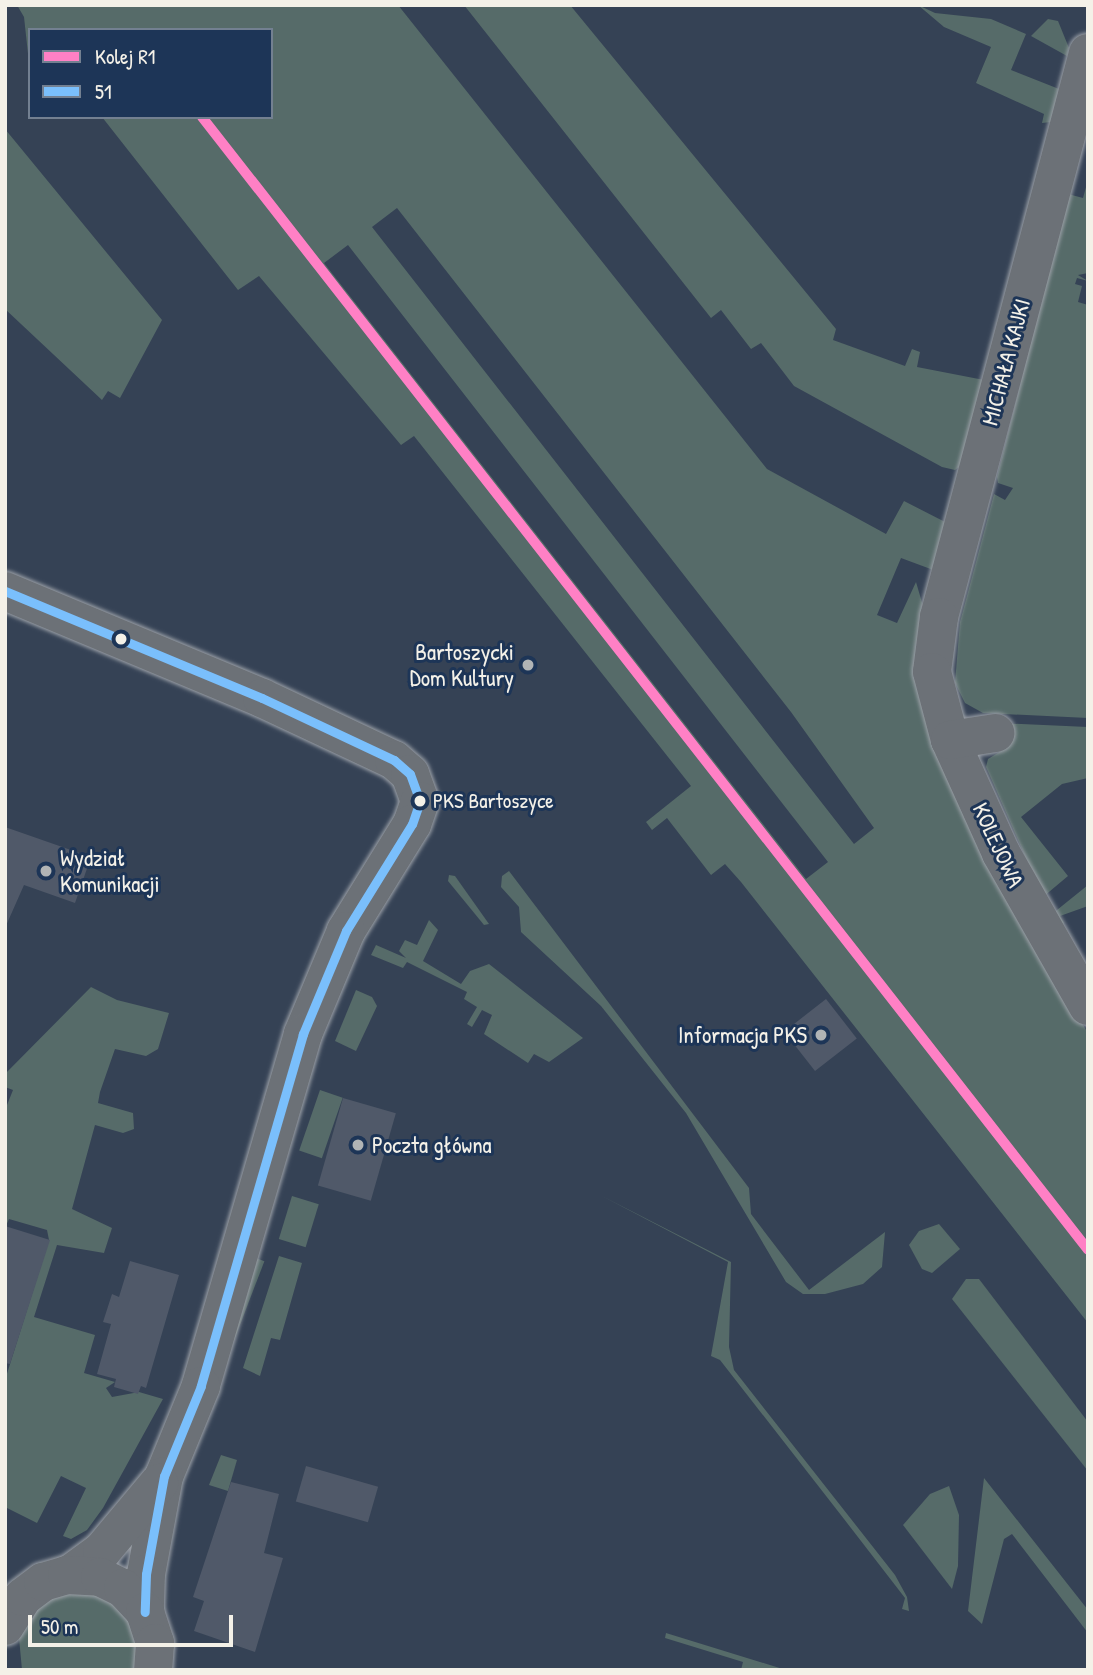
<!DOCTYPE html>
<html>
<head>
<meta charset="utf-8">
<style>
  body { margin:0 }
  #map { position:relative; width:1093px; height:1675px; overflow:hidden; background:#354255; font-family:"Patrick Hand",sans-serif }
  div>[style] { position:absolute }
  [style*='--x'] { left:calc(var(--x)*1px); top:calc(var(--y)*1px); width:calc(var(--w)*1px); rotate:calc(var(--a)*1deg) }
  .green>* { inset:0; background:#566b69; transform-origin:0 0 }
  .building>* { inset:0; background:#505969; transform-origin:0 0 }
  .roads { filter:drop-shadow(0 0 2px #9ca1a8) drop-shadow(0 0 2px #9ca1a8) }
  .minor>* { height:38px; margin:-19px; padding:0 19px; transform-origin:19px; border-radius:19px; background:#6c7177 }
  .bus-1>* { height:9px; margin:-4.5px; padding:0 4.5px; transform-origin:4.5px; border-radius:4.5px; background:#7abffc }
  .rail-1>* { height:10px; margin:-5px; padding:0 5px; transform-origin:5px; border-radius:5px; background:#ff80c5 }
  .dots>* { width:19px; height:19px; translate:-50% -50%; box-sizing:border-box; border:4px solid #1d3557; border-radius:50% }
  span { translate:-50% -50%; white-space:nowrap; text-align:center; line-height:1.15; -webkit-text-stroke:6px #1d3557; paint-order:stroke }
  .bus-label { font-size:21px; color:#f4f1e8 }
  .left { translate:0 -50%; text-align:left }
  .street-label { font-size:23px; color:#f4f1e8 }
  .poi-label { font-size:23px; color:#f4f1e8 }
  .right { translate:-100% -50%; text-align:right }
  .frame { position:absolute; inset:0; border:7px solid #f4f1e8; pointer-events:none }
  .legend { position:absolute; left:28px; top:28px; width:245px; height:91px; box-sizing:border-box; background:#1d3557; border:2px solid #738091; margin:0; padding:9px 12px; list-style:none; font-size:21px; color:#f4f1e8 }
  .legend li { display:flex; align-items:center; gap:14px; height:35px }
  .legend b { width:35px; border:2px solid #738091 }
  .scale { position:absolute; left:28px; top:1615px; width:205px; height:32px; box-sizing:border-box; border:4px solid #f4f1e8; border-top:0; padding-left:9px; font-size:21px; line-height:24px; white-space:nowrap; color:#f4f1e8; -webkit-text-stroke:5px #1d3557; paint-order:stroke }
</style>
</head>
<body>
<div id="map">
  <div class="green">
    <div style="clip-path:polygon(evenodd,17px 5px,398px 5px,767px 469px,886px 534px,904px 501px,949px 524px,936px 571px,901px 558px,877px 615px,897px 623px,916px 582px,1012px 910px,1088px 1033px,1088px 1323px,741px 882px,725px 864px,711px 875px,667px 818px,652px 830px,646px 822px,691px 786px,414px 436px,401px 445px,259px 276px,238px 290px,102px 117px,271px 117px,271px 30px,30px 30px,30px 72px,24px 17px,17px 5px,397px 208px,791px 712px,874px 828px,854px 844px,372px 227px,397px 208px,17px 5px,348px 245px,828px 862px,806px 879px,324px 263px,348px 245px)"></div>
    <div style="clip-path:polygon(464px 5px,570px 5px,836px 329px,833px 340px,905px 366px,912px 349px,920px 352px,917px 367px,984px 380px,968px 461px,955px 470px,942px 467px,794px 386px,761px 343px,751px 349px,721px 310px,711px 318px)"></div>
    <div style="clip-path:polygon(918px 5px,935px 13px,991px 19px,1026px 34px,1011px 70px,1059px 89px,1051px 122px,1042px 123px,1044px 114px,976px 83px,991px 47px,944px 27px)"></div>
    <div style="clip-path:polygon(1048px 19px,1058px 21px,1069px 48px,1067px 56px,1031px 36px)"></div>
    <div style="clip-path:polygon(5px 129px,162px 320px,120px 398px,108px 391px,102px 400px,5px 309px)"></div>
    <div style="clip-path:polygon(1088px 180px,1088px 273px,1078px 275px,1088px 281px,1077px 278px,1075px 284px,1082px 286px,1078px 302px,1088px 305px,1088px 718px,983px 713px,965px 703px,955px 683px,960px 622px,994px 494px,1005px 500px,1013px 488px,998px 483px,997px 477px,1068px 194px,1083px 198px)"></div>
    <div style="clip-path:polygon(996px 723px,1088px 727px,1088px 778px,1062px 784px,1021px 817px,1068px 876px,1043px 897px,986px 767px,988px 759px,1001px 751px)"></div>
    <div style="clip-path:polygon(509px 871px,749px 1188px,751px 1214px,809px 1290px,885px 1232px,882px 1267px,863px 1284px,825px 1294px,803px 1294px,786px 1282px,686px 1113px,601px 1006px,521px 932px,519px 907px,501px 887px,502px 876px)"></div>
    <div style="clip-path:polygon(449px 875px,455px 876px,489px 924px,484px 925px,448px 881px)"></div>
    <div style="clip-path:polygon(1088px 885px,1088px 906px,1060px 916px,1064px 923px,1059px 926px,1052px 914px)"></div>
    <div style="clip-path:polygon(429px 920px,438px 930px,423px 961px,461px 984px,470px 971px,489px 964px,583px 1038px,549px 1062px,534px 1054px,528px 1063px,484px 1034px,492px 1015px,482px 1010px,472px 1027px,467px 1024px,477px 1007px,464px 999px,467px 992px,407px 962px,403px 968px,371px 955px,376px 945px,406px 958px,399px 951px,405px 940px,417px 945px)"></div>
    <div style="clip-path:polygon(91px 987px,117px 1000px,169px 1013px,158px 1049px,146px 1056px,115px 1049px,100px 1092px,98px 1103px,133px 1113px,134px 1129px,123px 1133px,95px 1125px,72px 1209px,112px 1228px,104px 1253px,57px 1245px,34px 1317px,95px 1335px,84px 1373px,115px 1382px,106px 1388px,112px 1397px,139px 1392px,163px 1399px,103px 1508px,87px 1530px,71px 1539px,63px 1536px,86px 1488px,61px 1476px,37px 1523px,5px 1507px,5px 1380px,49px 1240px,47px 1230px,9px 1219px,5px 1228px,5px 1110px,13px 1090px,5px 1087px,5px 1074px)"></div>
    <div style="clip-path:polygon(356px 990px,372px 997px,377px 1006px,356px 1051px,335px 1041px)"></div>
    <div style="left:320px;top:1090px;width:24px;height:64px;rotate:19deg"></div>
    <div style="clip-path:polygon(600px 1195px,731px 1262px,729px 1347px,734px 1370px,895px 1575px,907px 1597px,909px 1611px,902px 1609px,905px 1598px,844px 1519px,720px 1360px,711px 1356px,728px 1262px)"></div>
    <div style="left:292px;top:1196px;width:28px;height:45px;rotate:17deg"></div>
    <div style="clip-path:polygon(939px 1224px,960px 1249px,932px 1273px,922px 1269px,909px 1245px,919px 1231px)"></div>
    <div style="clip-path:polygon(279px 1256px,302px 1263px,280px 1340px,271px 1338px,260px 1376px,243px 1368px)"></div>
    <div style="left:256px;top:1258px;width:9px;height:116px;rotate:21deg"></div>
    <div style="clip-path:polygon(966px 1279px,979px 1279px,1088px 1422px,1088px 1471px,952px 1299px)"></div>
    <div style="clip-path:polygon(221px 1455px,237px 1460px,228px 1491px,209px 1485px)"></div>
    <div style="clip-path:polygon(984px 1478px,1088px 1610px,1088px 1633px,1012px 1534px,1004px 1539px,982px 1624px,968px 1611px)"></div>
    <div style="clip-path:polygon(949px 1486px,959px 1515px,958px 1566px,952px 1589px,903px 1525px,930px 1494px)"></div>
    <div style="clip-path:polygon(70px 1590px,112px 1599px,138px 1633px,137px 1670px,22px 1670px,19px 1638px,43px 1601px)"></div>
    <div style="clip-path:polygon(666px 1633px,786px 1670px,741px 1670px,743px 1662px,665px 1638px)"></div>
  </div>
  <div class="building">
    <div style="clip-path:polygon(5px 827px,91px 857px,75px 903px,24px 885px,5px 928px)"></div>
    <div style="left:826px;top:999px;width:50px;height:53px;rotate:52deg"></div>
    <div style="left:343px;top:1098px;width:55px;height:91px;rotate:16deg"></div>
    <div style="clip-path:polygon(5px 1226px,50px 1240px,10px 1364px,5px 1363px)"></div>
    <div style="clip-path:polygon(130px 1261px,179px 1275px,146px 1388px,141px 1386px,138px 1394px,114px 1387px,116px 1379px,97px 1374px,111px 1324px,103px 1322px,112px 1294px,119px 1297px)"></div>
    <div style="left:306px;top:1466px;width:75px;height:37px;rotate:16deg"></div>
    <div style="clip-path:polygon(231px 1482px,279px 1494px,264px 1553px,283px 1558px,255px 1652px,194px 1631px,204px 1601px,193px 1597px)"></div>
  </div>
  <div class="roads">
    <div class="minor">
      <div style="--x:1088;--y:53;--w:583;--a:104.8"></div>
      <div style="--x:939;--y:617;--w:55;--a:97.3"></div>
      <div style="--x:932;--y:672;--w:70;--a:75.2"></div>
      <div style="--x:950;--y:740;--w:124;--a:65.7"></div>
      <div style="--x:1001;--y:853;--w:176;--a:60.4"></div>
      <div style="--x:5;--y:591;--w:278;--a:22.6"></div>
      <div style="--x:262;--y:698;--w:146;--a:25.2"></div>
      <div style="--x:394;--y:760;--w:21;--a:41"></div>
      <div style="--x:410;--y:774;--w:29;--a:70"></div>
      <div style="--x:420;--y:801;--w:24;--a:109"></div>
      <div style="--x:412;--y:824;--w:126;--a:121.7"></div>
      <div style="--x:346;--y:931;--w:112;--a:112.7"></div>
      <div style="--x:303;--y:1034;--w:366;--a:106.2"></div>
      <div style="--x:201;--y:1386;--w:97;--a:112.3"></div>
      <div style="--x:164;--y:1476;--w:100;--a:100.4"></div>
      <div style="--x:146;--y:1574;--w:38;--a:92"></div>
      <div style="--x:950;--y:740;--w:46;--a:-8.8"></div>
      <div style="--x:69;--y:1575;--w:41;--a:-36"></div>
      <div style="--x:102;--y:1551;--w:89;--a:-50"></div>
      <div style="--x:5;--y:1626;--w:34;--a:-58"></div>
      <div style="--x:23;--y:1597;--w:25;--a:-37"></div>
      <div style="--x:43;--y:1582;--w:25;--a:-16"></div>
      <div style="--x:67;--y:1575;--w:33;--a:3"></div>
      <div style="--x:100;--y:1577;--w:25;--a:26"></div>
      <div style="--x:123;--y:1588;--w:33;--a:47"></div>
      <div style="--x:145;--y:1612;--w:33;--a:72"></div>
      <div style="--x:155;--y:1643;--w:27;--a:94"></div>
    </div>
  </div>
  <div class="bus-1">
    <div style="--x:5;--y:591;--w:278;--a:22.6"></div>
    <div style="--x:262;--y:698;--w:146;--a:25.2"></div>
    <div style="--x:394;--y:760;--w:21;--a:41"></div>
    <div style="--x:410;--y:774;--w:29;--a:70"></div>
    <div style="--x:420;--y:801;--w:24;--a:109"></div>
    <div style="--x:412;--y:824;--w:126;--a:121.7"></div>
    <div style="--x:346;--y:931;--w:112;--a:112.7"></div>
    <div style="--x:303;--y:1034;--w:366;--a:106.2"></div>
    <div style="--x:201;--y:1386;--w:97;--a:112.3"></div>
    <div style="--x:164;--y:1476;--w:100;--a:100.4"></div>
    <div style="--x:146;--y:1574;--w:38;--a:92"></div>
  </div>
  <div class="rail-1">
    <div style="--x:202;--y:117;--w:1438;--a:51.97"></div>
  </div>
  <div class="dots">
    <div style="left:121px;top:639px;background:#f4f1e8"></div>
    <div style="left:528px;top:665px;background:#b1b4b5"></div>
    <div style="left:420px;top:801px;background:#f4f1e8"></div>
    <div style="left:46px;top:871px;background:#b1b4b5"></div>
    <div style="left:821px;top:1035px;background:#b1b4b5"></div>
    <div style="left:358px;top:1145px;background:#b1b4b5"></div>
  </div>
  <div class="bus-label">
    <span class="left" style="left:433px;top:801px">PKS Bartoszyce</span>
  </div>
  <div class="street-label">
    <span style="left:1006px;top:362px;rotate:-75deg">MICHAŁA KAJKI</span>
    <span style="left:998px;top:845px;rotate:65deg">KOLEJOWA</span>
  </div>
  <div class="poi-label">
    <span class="right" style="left:514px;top:665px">Bartoszycki<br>Dom Kultury</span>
    <span class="left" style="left:60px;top:871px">Wydział<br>Komunikacji</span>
    <span class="right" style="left:807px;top:1035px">Informacja PKS</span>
    <span class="left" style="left:372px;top:1145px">Poczta główna</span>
  </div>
  <div class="frame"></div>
  <ul class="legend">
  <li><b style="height:9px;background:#ff80c5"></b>Kolej R1</li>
  <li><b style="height:9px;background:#7abffc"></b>51</li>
  </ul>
  <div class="scale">50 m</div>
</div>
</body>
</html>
